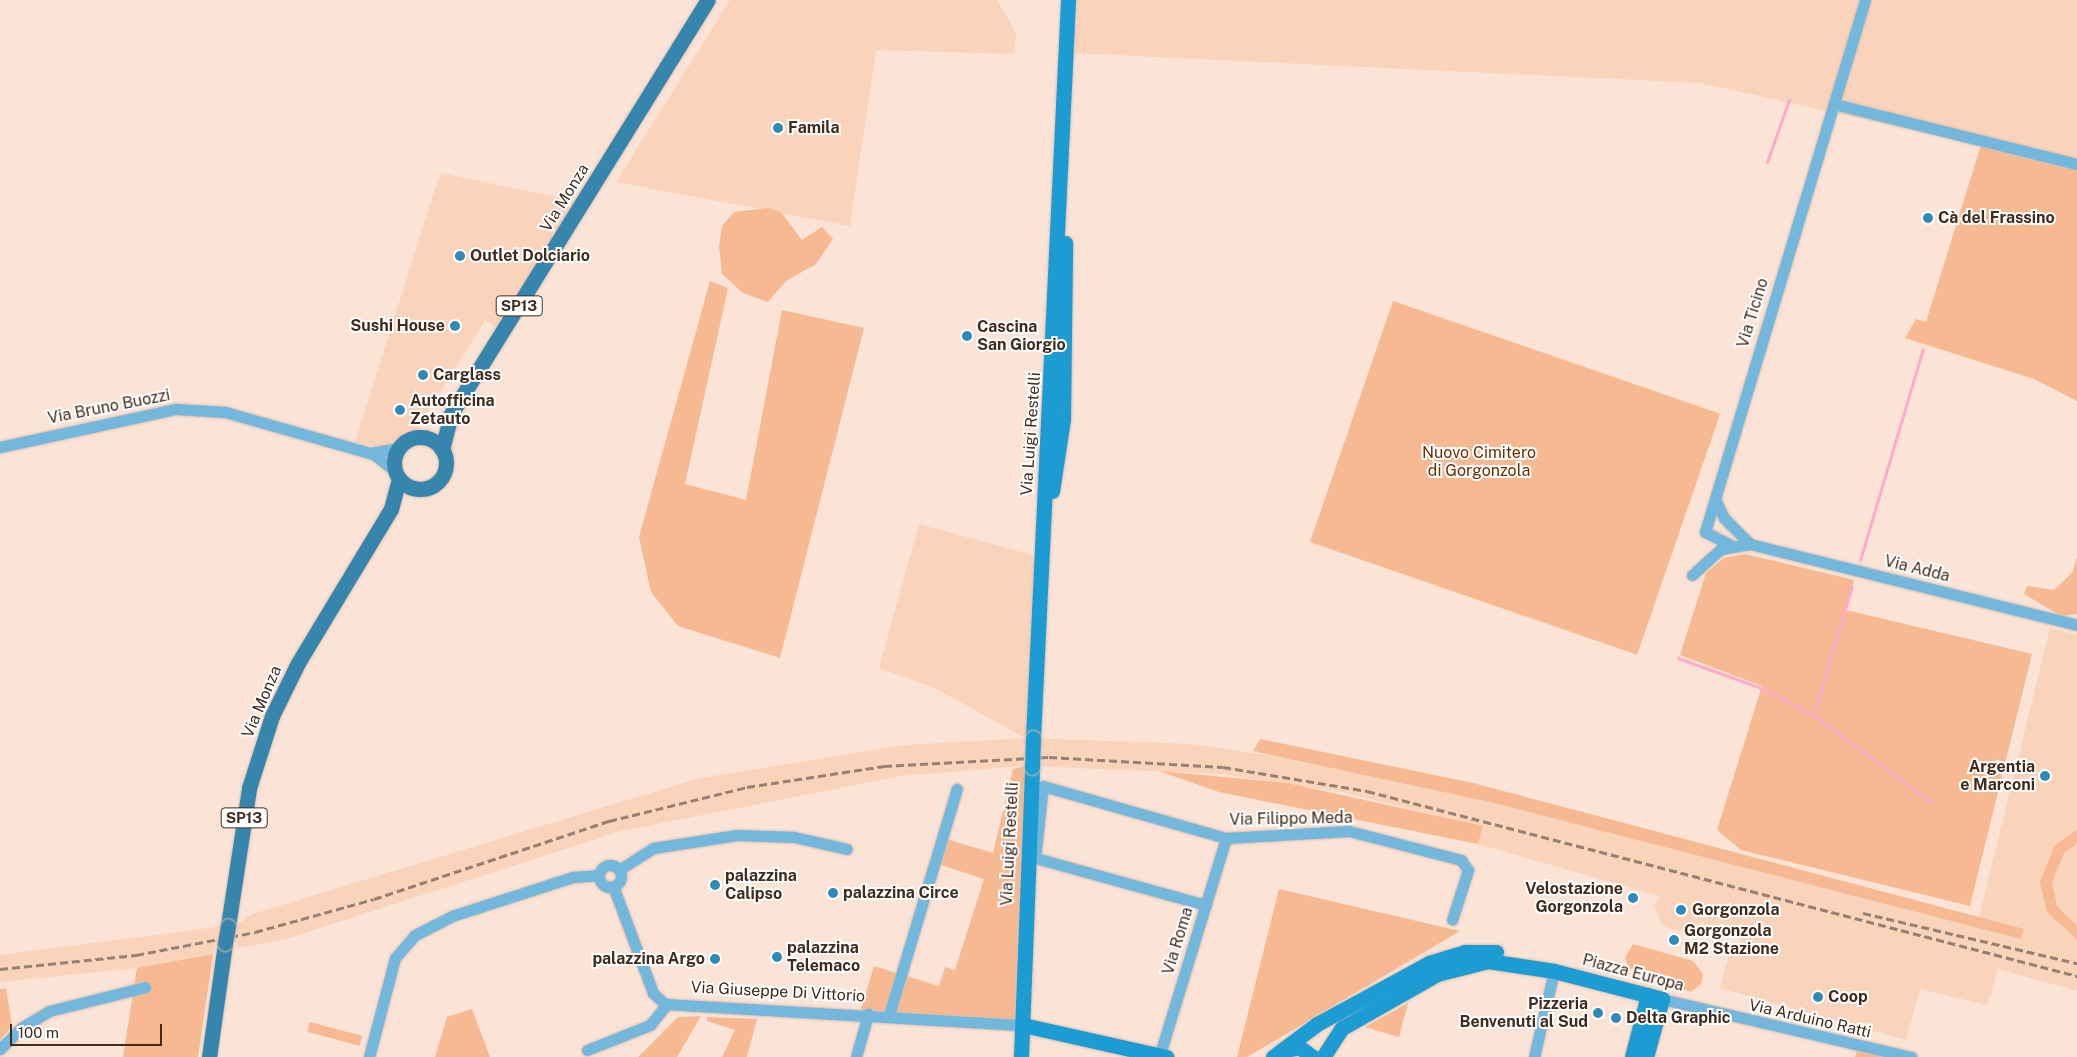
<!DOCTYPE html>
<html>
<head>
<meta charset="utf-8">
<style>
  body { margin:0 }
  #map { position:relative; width:2077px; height:1057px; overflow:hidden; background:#fbe3d5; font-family:"Public Sans",sans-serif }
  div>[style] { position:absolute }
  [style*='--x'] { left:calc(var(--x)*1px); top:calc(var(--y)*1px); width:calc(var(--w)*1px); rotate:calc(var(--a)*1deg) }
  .built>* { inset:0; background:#fad3bb }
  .green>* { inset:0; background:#f6b991; transform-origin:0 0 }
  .stream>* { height:3px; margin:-1.5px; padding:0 1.5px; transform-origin:1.5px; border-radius:1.5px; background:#fdaacb }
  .roads { filter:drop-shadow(0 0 1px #d6beb0) drop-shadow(0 0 1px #d6beb0) }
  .street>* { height:11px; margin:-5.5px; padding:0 5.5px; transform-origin:5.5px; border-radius:5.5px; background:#74b7dc }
  .street>.ring { margin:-5.5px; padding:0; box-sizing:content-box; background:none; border:11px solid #74b7dc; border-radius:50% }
  .secondary>* { height:15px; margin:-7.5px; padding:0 7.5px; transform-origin:7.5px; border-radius:7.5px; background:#1d9cd4 }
  .primary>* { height:15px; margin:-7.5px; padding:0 7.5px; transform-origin:7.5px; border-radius:7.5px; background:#3685ad }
  .primary>.ring { margin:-7.5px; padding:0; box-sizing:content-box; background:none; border:15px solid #3685ad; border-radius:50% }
  .rail>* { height:3px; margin-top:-1.5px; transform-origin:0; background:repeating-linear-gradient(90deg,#988173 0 8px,transparent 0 12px) }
  .bridges { filter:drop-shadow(0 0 1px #d6beb0) drop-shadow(0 0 1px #d6beb0) }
  .secondary-bridge>* { height:15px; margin:-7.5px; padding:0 7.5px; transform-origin:7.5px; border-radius:7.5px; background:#1d9cd4 }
  .primary-bridge>* { height:15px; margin:-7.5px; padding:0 7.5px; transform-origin:7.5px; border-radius:7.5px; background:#3685ad }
  .dots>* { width:14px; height:14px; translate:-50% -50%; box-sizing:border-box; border:2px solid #fff; border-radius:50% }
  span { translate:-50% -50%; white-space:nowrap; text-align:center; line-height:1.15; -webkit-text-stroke:4px #fff; paint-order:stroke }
  .shield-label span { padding:1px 4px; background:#fff; border:1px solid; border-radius:4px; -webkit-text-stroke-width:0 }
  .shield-label { font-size:15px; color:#402b1c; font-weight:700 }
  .poi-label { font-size:16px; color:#402b1c; font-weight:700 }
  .left { translate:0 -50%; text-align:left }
  .right { translate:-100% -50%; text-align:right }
  .street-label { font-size:16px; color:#402b1c }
  .park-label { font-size:16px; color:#693100 }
  .scale { position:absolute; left:10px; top:1024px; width:152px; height:22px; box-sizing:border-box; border:2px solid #402b1c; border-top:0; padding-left:6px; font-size:15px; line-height:18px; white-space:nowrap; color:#402b1c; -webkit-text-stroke:4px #fff; paint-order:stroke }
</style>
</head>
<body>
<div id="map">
  <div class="built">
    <div style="clip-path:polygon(730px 0,997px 0,1016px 33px,1014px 54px,876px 50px,850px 226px,616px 182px)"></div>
    <div style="clip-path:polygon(1078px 0,2077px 0,2077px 166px,1700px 83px,1074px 53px)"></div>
    <div style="clip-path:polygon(440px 173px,577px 201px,498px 328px,485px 320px,417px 430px,401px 436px,390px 449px,355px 442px)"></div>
    <div style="clip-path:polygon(919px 524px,1029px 554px,1035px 562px,1026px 738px,1192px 744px,1321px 763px,1490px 802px,2021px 939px,2024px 929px,1979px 917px,2050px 628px,2077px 635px,2077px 991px,1998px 969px,1987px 1005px,1920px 989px,1906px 1040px,1720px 988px,1729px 955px,1736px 957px,1741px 939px,1704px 928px,1703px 921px,1685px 932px,1663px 926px,1654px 906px,1660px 896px,1478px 844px,1483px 827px,1346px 793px,1222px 774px,1025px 766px,901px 776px,621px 831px,286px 939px,239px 948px,236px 941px,215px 945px,213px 954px,137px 968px,0 982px,0 955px,239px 924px,252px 914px,700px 778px,906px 745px,1025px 738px,935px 688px,879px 668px)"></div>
  </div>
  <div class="green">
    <div style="clip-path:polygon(1981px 145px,2077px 166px,2077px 401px,2034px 379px,1905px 338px,1916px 319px,1926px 322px)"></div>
    <div style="clip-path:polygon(768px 208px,781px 212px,802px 240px,822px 227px,833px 239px,816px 264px,786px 281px,768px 302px,743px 293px,722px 274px,719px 246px,722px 226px,734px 212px)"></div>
    <div style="clip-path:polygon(710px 281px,728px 288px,685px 484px,746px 500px,782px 310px,864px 328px,780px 658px,678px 626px,651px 592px,639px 537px)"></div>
    <div style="left:1393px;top:301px;width:346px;height:255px;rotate:19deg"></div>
    <div style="clip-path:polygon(1745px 554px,1854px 580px,1846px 610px,2032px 654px,1970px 906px,1741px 850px,1717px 830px,1762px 686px,1680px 655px,1706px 573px,1724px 558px)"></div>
    <div style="clip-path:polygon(2077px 558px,2077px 614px,2061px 616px,2024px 594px,2027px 586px,2054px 590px,2072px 573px)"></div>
    <div style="clip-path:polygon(1260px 739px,1473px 783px,2024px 929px,2021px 939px,1490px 802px,1253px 751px)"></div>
    <div style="clip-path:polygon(1025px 766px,1021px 1025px,860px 1013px,874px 966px,939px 986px,945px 967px,955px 970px,984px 879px,935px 863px,943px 838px,993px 853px,1013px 769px)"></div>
    <div style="clip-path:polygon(1159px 771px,1287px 783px,1483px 826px,1478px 844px,1219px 792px)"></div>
    <div style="clip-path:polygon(2077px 830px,2077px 843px,2064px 853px,2052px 882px,2057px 906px,2077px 926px,2077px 939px,2047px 912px,2040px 882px,2055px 845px)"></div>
    <div style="clip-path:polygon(1279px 889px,1460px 931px,1247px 1057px,1237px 1057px)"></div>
    <div style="clip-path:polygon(1633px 944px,1693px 961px,1703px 974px,1701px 984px,1691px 992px,1629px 968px,1625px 958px)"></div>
    <div style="clip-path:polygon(213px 954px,198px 1057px,123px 1057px,137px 968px)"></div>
    <div style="clip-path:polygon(6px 988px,12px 1026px,0 1040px,0 989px)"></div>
    <div style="clip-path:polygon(1408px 1003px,1399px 1037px,1365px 1027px)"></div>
    <div style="clip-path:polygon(472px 1009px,490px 1057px,435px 1057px,447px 1017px)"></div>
    <div style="clip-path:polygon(701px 1016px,677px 1057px,638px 1057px,678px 1017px)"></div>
    <div style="clip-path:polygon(707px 1017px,757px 1019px,747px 1057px,722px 1057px,735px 1030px,707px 1021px)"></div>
    <div style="left:310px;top:1022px;width:54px;height:10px;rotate:15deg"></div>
    <div style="clip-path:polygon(1857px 1051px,1886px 1057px,1855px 1057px)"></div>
  </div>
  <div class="stream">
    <div style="--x:1767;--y:162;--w:66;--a:-70.5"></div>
    <div style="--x:1860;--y:560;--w:220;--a:-73.4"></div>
    <div style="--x:1678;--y:658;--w:88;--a:19.9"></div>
    <div style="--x:1761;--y:688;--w:61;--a:27.4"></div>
    <div style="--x:1815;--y:716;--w:146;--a:36.6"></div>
    <div style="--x:1815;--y:710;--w:129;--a:-73.4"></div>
  </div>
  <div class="roads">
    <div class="street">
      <div style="--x:1834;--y:104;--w:250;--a:13.9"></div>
      <div style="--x:0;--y:447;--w:180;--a:-12.2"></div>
      <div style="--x:176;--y:409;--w:49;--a:3.5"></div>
      <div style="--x:225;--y:412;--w:151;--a:15.8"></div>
      <div style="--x:370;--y:453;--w:28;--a:-10"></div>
      <div style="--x:372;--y:453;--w:28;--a:38"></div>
      <div style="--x:1715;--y:499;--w:21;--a:65"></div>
      <div style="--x:1724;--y:518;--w:37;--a:45"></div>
      <div style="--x:1705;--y:532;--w:556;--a:-73.26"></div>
      <div style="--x:1705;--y:532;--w:28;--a:27"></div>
      <div style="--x:1692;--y:575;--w:39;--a:-42"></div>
      <div style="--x:1721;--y:549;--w:29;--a:-10"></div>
      <div style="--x:1750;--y:544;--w:337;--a:13.9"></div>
      <div class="ring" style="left:599px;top:865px;width:11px;height:11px"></div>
      <div style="--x:619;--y:870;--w:40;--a:-32.9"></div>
      <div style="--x:653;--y:848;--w:85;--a:-8.8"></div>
      <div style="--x:737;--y:835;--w:57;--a:2"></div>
      <div style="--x:794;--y:837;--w:54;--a:12.8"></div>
      <div style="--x:613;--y:886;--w:114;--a:69.5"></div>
      <div style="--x:653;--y:993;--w:16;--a:43"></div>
      <div style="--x:665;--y:1004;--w:359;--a:3.4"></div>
      <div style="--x:1206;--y:905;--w:177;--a:-164.6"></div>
      <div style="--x:1035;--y:858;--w:72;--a:-83.7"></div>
      <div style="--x:1043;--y:786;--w:190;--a:15.9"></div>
      <div style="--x:1226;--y:838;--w:123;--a:-3.3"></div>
      <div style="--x:1349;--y:831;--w:116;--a:14.5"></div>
      <div style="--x:1461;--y:860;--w:12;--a:55"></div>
      <div style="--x:1468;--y:870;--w:52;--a:107.7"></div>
      <div style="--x:1662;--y:999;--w:256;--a:13.1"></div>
      <div style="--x:889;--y:1015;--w:236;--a:-73.3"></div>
      <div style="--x:0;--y:1049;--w:30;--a:-45"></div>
      <div style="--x:21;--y:1028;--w:33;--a:-31"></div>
      <div style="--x:49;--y:1011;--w:99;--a:-14"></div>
      <div style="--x:587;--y:1050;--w:68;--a:-21.6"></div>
      <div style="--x:650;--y:1025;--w:27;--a:-51"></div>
      <div style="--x:1160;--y:1054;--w:226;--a:-73"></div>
      <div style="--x:369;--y:1057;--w:102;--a:-75.3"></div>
      <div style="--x:395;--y:958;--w:30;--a:-49"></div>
      <div style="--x:415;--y:935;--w:42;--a:-27.2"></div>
      <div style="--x:452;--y:916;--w:127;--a:-17.9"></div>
      <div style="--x:573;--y:877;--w:26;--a:-4"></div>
      <div style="--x:856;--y:1057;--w:45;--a:-74.4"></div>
      <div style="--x:1534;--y:1057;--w:88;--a:-76.9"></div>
    </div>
    <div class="secondary">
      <div style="--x:1052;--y:491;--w:73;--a:-81.3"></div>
      <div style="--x:1063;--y:419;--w:176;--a:-89.3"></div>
      <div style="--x:1033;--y:738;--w:739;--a:-87.28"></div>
      <div style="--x:1023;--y:1025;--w:147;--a:12.6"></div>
      <div style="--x:1282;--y:1051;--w:17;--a:-13"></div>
      <div style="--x:1299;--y:1047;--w:17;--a:36"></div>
      <div style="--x:1021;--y:1057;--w:290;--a:-87.8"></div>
      <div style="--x:1273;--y:1057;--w:55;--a:-36.9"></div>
      <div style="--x:1317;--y:1024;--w:128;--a:-28.6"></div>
      <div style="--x:1429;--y:963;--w:38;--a:-17"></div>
      <div style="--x:1465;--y:952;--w:31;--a:0"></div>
      <div style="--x:1323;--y:1057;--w:35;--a:-57"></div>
      <div style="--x:1342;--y:1028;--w:109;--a:-29.6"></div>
      <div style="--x:1437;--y:974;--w:53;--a:-14.3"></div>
      <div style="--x:1488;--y:961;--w:67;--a:8.6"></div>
      <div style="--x:1554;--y:971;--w:112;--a:14.5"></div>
      <div style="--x:1662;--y:999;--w:60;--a:105.4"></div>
      <div style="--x:1632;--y:1057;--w:64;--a:-75.5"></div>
    </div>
    <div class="primary">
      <div class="ring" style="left:394px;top:437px;width:37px;height:37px"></div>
      <div style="--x:442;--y:450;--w:37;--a:-76"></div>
      <div style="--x:451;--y:414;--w:487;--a:-58.2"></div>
      <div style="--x:228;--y:926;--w:140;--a:-81.3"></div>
      <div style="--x:249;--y:788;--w:76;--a:-72.3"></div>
      <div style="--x:272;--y:716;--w:59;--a:-63.9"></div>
      <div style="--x:298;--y:663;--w:180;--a:-58.9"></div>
      <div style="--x:391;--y:509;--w:31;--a:-75"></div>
      <div style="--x:209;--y:1057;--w:115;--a:-82"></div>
    </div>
  </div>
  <div class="rail">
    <div style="--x:1863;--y:913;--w:220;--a:13.2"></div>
    <div style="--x:0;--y:969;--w:137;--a:-5.9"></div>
    <div style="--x:136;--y:955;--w:121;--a:-10.9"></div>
    <div style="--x:255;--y:932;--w:123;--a:-15.5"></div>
    <div style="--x:374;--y:899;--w:248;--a:-18.4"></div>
    <div style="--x:609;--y:821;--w:142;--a:-13.8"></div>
    <div style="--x:747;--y:787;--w:139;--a:-8.7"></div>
    <div style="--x:884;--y:766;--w:165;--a:-3.1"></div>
    <div style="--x:1049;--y:757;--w:174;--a:3.3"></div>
    <div style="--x:1223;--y:767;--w:146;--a:9.5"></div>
    <div style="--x:1367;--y:791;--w:734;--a:14.6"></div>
  </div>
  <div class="bridges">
    <div class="secondary-bridge">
      <div style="--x:1032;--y:767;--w:29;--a:-88"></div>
    </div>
    <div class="primary-bridge">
      <div style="--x:225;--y:943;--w:17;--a:-80"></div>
    </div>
  </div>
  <div class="dots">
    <div style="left:778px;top:128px;background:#2f8ab7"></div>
    <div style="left:1928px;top:218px;background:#2f8ab7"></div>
    <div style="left:460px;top:256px;background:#2f8ab7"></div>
    <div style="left:455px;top:326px;background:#2f8ab7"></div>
    <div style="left:967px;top:336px;background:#2f8ab7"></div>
    <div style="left:423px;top:375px;background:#2f8ab7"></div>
    <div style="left:400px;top:410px;background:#2f8ab7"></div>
    <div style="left:2045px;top:776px;background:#2f8ab7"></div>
    <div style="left:715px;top:885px;background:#2f8ab7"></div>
    <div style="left:833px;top:893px;background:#2f8ab7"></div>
    <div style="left:1633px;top:898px;background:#2f8ab7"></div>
    <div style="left:1681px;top:910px;background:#2f8ab7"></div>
    <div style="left:1674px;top:940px;background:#2f8ab7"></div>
    <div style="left:777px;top:957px;background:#2f8ab7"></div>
    <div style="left:715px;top:959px;background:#2f8ab7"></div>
    <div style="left:1818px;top:997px;background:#2f8ab7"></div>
    <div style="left:1598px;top:1013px;background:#2f8ab7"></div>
    <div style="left:1616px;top:1018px;background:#2f8ab7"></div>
  </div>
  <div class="shield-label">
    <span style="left:519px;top:306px">SP13</span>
    <span style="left:244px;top:818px">SP13</span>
  </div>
  <div class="poi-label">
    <span class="left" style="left:788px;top:128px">Famila</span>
    <span class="left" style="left:1938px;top:218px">Cà del Frassino</span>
    <span class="left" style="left:470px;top:256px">Outlet Dolciario</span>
    <span class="right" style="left:445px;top:326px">Sushi House</span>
    <span class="left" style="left:977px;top:336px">Cascina<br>San Giorgio</span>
    <span class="left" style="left:433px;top:375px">Carglass</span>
    <span class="left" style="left:410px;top:410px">Autofficina<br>Zetauto</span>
    <span class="right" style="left:2035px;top:776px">Argentia<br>e Marconi</span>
    <span class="left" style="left:725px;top:885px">palazzina<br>Calipso</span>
    <span class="right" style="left:1623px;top:898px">Velostazione<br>Gorgonzola</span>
    <span class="left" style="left:843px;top:893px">palazzina Circe</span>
    <span class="left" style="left:1692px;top:910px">Gorgonzola</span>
    <span class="left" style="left:1684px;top:940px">Gorgonzola<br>M2 Stazione</span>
    <span class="left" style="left:787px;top:957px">palazzina<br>Telemaco</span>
    <span class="right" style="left:705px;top:959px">palazzina Argo</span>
    <span class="left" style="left:1828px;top:997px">Coop</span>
    <span class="right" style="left:1588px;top:1013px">Pizzeria<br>Benvenuti al Sud</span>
    <span class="left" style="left:1626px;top:1018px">Delta Graphic</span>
  </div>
  <div class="street-label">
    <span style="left:565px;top:198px;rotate:-58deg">Via Monza</span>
    <span style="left:1753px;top:313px;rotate:-73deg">Via Ticino</span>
    <span style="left:109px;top:407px;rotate:-11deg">Via Bruno Buozzi</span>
    <span style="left:1031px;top:434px;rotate:-86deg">Via Luigi Restelli</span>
    <span style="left:1917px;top:569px;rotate:14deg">Via Adda</span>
    <span style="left:262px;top:702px;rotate:-67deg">Via Monza</span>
    <span style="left:1291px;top:819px;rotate:-1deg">Via Filippo Meda</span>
    <span style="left:1010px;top:844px;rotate:-87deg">Via Luigi Restelli</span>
    <span style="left:1178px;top:941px;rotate:-73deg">Via Roma</span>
    <span style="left:1633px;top:973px;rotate:15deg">Piazza Europa</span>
    <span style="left:778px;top:992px;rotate:3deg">Via Giuseppe Di Vittorio</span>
    <span style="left:1810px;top:1019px;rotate:13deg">Via Arduino Ratti</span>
  </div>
  <div class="park-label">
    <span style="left:1479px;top:462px">Nuovo Cimitero<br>di Gorgonzola</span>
  </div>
  <div class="scale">100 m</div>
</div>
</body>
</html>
